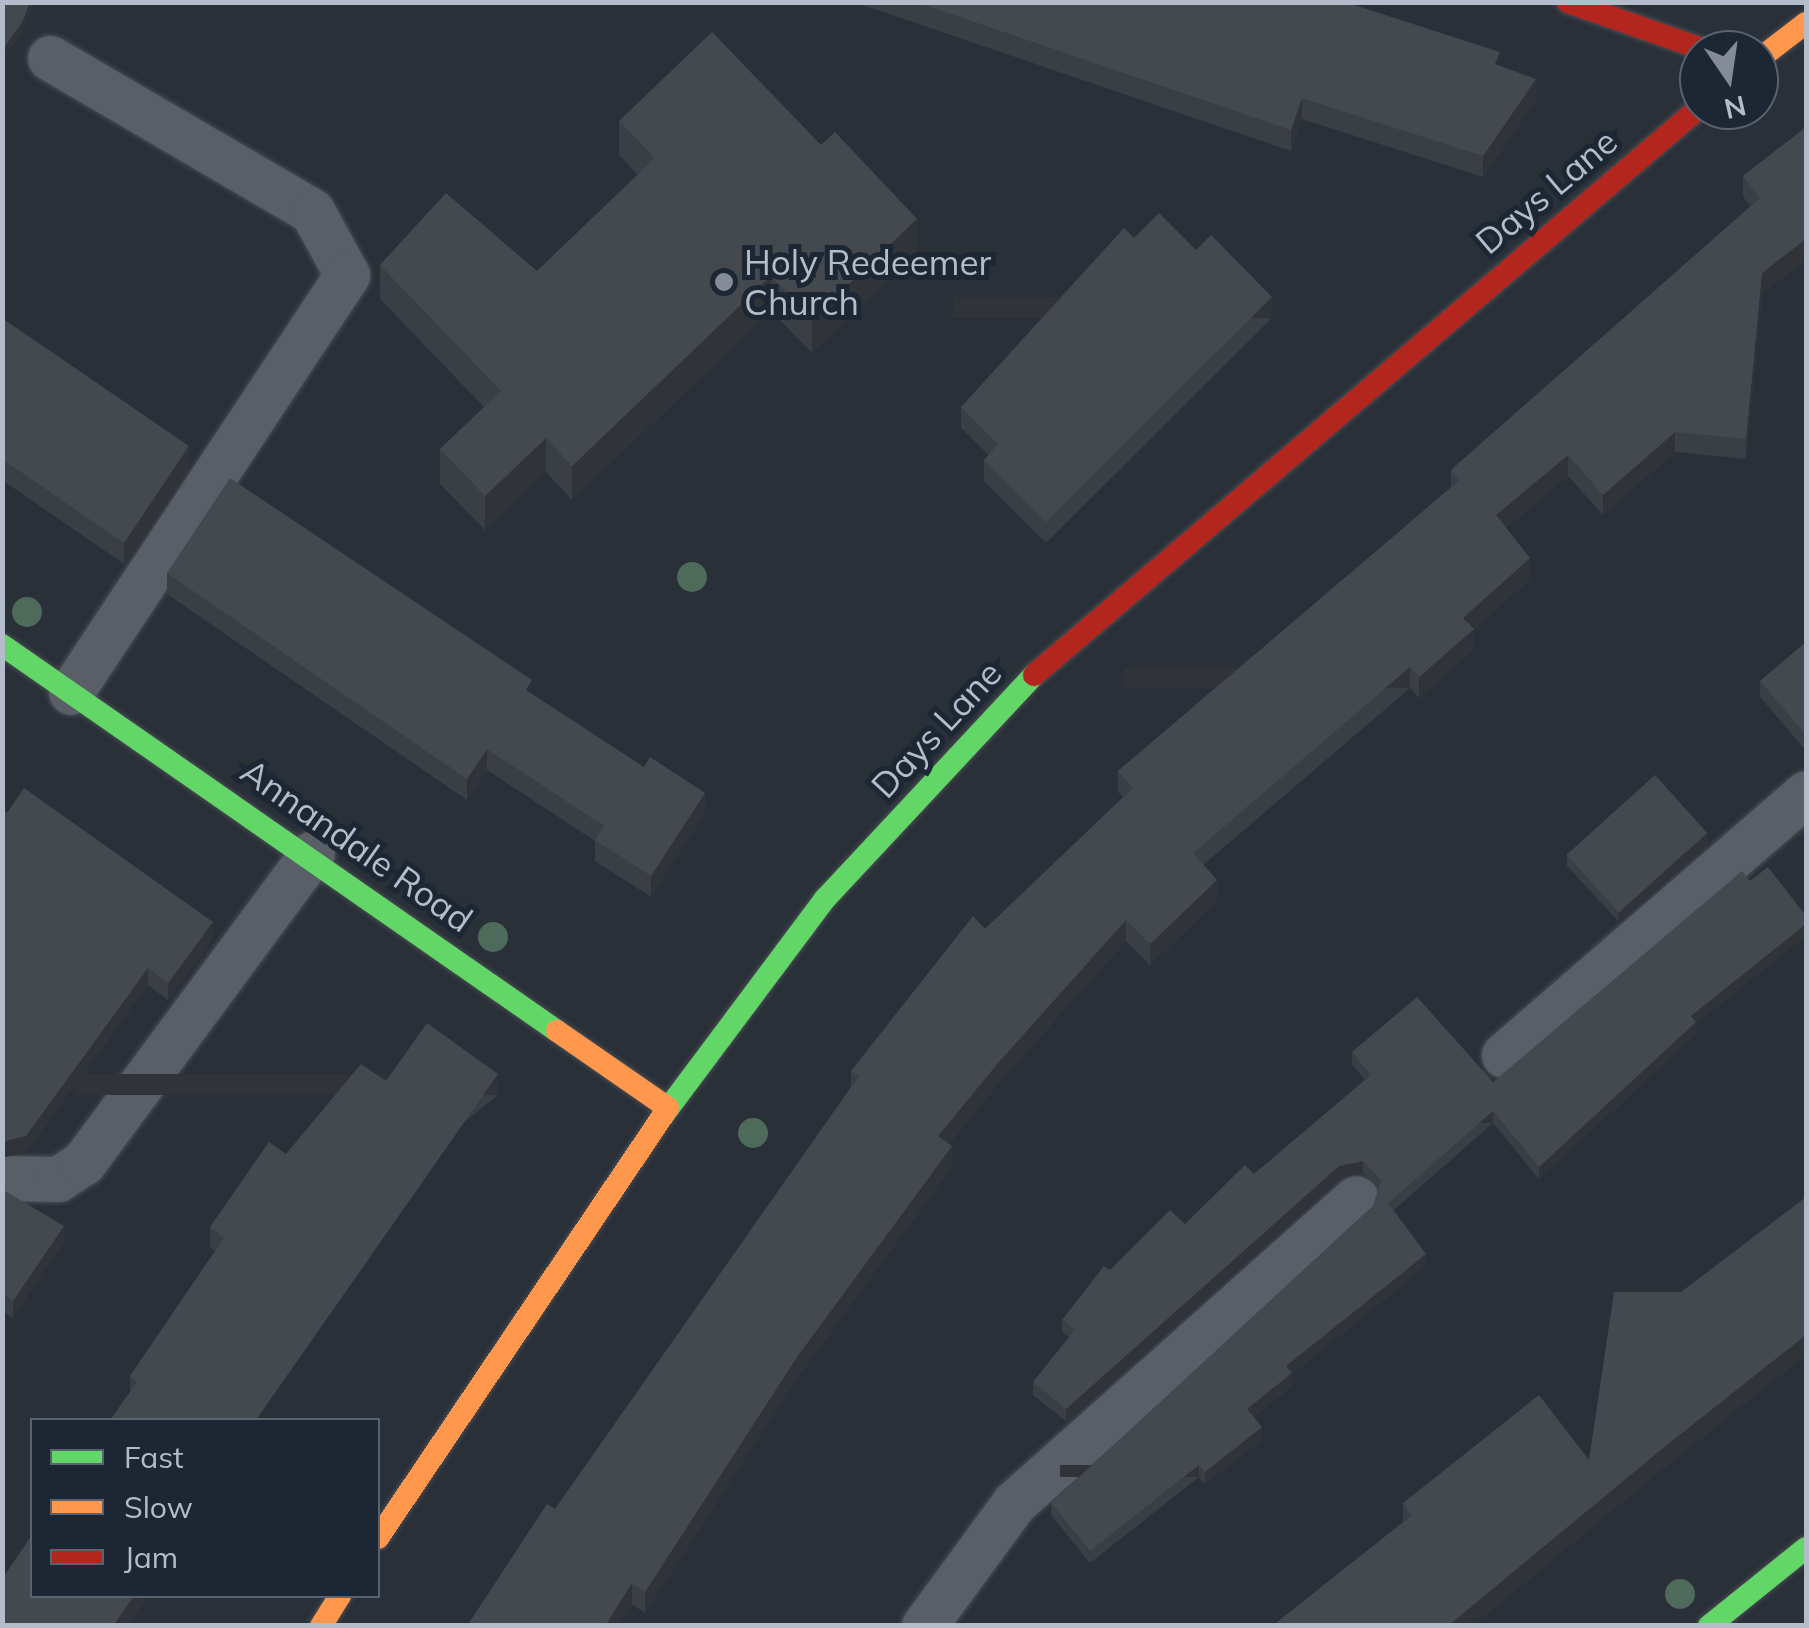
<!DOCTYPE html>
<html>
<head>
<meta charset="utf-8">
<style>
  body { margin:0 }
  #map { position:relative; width:1809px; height:1628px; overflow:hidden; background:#2a3038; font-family:Mulish,sans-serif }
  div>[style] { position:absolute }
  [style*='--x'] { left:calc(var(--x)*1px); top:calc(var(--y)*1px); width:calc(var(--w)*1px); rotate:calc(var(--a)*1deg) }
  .roads { filter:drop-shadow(0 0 2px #484c53) drop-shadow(0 0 2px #484c53) }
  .lane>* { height:45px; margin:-22.5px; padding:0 22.5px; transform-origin:22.5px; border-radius:22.5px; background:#5a5e66 }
  .fast>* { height:22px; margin:-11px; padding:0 11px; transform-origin:11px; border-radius:11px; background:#63d668 }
  .slow>* { height:22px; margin:-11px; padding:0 11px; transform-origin:11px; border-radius:11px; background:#ff974d }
  .jam>* { height:22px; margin:-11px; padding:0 11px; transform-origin:11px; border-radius:11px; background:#b3261e }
  .trees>* { width:30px; height:30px; margin:-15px; border-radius:50%; background:#4e6a5a }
  .wall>* { inset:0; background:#3a3f45 }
  .shaded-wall>* { inset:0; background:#303338; transform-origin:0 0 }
  .building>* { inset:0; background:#444950; transform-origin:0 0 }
  .dots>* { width:28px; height:28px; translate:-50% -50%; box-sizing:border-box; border:5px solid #1d2633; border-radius:50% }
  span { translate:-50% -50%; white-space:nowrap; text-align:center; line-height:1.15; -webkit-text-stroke:10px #1d2633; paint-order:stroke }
  .street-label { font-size:35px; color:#b4bcc9 }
  .poi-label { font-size:35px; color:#b4bcc9 }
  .left { translate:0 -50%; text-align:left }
  .frame { position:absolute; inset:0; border:5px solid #b4bcc9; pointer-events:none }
  .legend { position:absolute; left:30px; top:1418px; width:350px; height:180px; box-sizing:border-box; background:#1d2633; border:2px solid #59626f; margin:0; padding:12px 18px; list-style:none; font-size:30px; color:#b4bcc9 }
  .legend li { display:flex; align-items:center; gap:20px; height:50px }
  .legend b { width:50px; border:2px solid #59626f }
  .north { position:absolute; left:1679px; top:30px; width:100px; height:100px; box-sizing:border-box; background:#1d2633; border:2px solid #59626f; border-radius:50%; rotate:167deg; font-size:28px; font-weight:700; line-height:40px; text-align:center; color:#b4bcc9 }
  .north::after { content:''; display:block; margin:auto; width:35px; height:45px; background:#848b96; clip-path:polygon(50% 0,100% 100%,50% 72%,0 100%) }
</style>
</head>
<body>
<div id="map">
  <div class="roads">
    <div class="lane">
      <div style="--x:50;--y:58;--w:303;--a:30.3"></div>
      <div style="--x:312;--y:211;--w:73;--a:61.3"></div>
      <div style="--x:347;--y:275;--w:500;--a:123.5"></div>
      <div style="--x:1504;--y:1055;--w:400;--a:-40.9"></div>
      <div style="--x:2;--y:1178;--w:56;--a:1"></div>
      <div style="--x:58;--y:1179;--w:30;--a:-33"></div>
      <div style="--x:83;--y:1163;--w:385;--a:-53.5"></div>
      <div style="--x:924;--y:1626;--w:152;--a:-53.8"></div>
      <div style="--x:1014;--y:1503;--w:458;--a:-41.7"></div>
    </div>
    <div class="fast">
      <div style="--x:2;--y:645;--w:676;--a:34.82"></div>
      <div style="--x:664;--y:1114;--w:269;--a:-53.2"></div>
      <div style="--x:825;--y:899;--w:306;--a:-47"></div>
      <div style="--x:1709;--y:1626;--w:124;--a:-38.8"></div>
    </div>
    <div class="slow">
      <div style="--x:1759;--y:59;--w:59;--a:-37.5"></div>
      <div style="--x:557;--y:1031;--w:135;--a:34.7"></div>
      <div style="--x:378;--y:1538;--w:511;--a:-56"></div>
      <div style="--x:321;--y:1626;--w:36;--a:-58"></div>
    </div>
    <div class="jam">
      <div style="--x:1568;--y:2;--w:145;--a:19.3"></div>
      <div style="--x:1034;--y:675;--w:874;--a:-40.45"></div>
    </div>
  </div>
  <div class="trees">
    <div style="left:692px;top:577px"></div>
    <div style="left:27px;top:612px"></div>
    <div style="left:493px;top:937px"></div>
    <div style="left:753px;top:1133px"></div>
    <div style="left:1680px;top:1594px"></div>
  </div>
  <div class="wall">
    <div style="clip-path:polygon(854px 2px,1345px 2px,1500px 66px,1536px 100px,1483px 177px,1302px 119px,1291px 151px)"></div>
    <div style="clip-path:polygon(619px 121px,917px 253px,812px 353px,771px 311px,572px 500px,546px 472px,485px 530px,440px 484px,440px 449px,484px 407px,380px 299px,380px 265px,537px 271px,638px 175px,619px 155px)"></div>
    <div style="clip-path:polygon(1806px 127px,1762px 294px,1746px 459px,1675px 452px,1603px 515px,1568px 476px,1506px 528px,1530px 579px,1474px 629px,1474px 650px,1419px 698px,1410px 688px,1203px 865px,1217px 901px,1150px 965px,1126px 941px,998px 1084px,949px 1144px,952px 1167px,797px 1378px,645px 1613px,632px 1604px,618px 1626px,467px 1626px,555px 1509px,851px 1087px,851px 1071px,985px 929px,1123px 797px,1118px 792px,1118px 771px,1451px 487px,1451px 470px,1751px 206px,1743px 197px,1743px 176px)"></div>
    <div style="clip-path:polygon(1134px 238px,1196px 250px,1272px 318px,1046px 543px,984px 481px,984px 460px,989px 455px,961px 428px,961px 407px)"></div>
    <div style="clip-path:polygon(2px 318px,189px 467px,124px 564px,2px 480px)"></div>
    <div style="clip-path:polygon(167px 573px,532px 694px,705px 813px,651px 897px,595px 861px,595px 841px,487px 770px,467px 800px,167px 594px)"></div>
    <div style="clip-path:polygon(1806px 642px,1806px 751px,1760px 697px,1760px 681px)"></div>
    <div style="clip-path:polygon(2px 810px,213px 939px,168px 1000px,148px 985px,26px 1152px)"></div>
    <div style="clip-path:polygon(1707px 844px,1618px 921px,1567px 866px,1567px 855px)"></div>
    <div style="clip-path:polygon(1696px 1024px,1696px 1034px,1539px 1179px,1493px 1123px,1394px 1210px,1426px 1266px,1292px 1374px,1292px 1386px,1253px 1417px,1262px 1440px,1205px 1484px,1199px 1477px,1090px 1563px,1051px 1515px,1051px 1503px,1373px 1206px,1379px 1189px,1363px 1173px,1339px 1178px,1066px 1421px,1033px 1395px,1033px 1382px,1069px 1337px,1062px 1332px,1062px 1320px,1110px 1270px,1185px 1224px,1254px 1174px,1365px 1080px,1352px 1064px,1352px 1052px,1493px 1082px)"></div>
    <div style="clip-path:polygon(386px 1081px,498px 1095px,130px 1392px,130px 1376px,215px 1251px,210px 1248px,210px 1227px,286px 1154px)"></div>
    <div style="clip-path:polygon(2px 1189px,64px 1242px,13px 1318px,2px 1311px)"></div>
    <div style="clip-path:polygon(1589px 1460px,1662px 1470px,1403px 1522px,1403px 1503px)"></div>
  </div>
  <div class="shaded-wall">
    <div style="clip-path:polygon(30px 2px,34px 2px,22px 34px,2px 61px,2px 50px)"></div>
    <div style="clip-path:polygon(1536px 79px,1536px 100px,1483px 177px,1483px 156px)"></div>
    <div style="clip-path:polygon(1302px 98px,1302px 119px,1291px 151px,1291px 130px)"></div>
    <div style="clip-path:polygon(917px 219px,917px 253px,812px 353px,812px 319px)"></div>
    <div style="clip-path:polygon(1806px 239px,1806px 260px,1762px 294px,1746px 459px,1746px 439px,1762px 273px)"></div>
    <div style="clip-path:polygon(771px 276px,771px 311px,572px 500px,572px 466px)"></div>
    <div style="left:1272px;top:297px;width:21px;height:319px;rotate:90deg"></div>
    <div style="clip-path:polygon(1675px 432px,1675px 452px,1603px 515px,1603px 495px)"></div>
    <div style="clip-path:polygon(546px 438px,546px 472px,485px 530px,485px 496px)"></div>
    <div style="clip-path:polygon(189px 446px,189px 467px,124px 564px,124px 543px)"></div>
    <div style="clip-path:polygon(1568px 455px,1568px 476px,1496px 536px,1496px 515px)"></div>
    <div style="clip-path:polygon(1530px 558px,1530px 579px,1463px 638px,1463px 618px)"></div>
    <div style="clip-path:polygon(1474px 629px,1474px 650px,1419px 698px,1419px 677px)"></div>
    <div style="left:1410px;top:667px;width:21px;height:286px;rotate:90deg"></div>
    <div style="clip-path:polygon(487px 749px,487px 770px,467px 800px,467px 779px)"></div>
    <div style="clip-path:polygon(705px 793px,705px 813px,651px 897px,651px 876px)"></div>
    <div style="clip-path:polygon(1707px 833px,1707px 844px,1618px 921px,1618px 911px)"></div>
    <div style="clip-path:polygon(1217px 880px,1217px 901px,1150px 965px,1150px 944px)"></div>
    <div style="clip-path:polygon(1126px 920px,1126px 941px,998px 1084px,938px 1157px,938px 1136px,998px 1063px)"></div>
    <div style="clip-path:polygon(213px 922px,213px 939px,168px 1000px,168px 983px)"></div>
    <div style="clip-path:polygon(1806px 924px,1806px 936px,1696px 1024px,1696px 1034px,1539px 1179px,1539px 1167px,1691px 1016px)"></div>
    <div style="clip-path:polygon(148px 968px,148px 985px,26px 1152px,2px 1158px,2px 1142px)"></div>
    <div style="left:498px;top:1074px;width:21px;height:422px;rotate:90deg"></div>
    <div style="left:1493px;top:1111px;width:12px;height:140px;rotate:90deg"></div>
    <div style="clip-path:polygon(952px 1146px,952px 1167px,797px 1378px,645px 1613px,645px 1592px,797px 1357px)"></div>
    <div style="clip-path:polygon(1363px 1161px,1363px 1173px,1339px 1178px,1066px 1421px,1066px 1409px,1339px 1166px)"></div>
    <div style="clip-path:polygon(64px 1226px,64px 1242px,13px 1318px,13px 1301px)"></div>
    <div style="clip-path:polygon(1426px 1254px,1426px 1266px,1292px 1374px,1292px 1386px,1247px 1421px,1247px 1409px,1286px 1366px)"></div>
    <div style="clip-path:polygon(1806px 1335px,1806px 1355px,1662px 1470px,1473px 1626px,1448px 1626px,1662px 1449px)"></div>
    <div style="clip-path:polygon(1262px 1427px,1262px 1440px,1205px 1484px,1205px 1472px)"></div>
    <div style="left:1199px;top:1465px;width:12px;height:139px;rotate:90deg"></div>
    <div style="clip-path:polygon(632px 1583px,632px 1604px,618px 1626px,605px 1626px)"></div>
    <div style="clip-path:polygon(134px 1596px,149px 1596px,128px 1626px,113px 1626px)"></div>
  </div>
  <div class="building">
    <div style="clip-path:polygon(2px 2px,30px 2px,22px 23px,2px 50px)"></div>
    <div style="clip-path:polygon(916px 2px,1345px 2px,1500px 52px,1495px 64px,1536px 79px,1483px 156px,1302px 98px,1291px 130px)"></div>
    <div style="clip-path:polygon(712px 32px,821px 145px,835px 132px,917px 219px,812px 319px,771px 276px,572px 466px,546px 438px,485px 496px,440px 449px,501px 391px,380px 265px,446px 193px,537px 271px,655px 158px,619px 121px)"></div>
    <div style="clip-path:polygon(1806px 127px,1806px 239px,1762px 273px,1746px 439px,1675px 432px,1603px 495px,1568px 455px,1496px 515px,1530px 558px,1463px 618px,1474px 629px,1419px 677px,1410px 667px,1193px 853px,1217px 880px,1150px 944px,1126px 920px,998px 1063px,938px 1136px,952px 1146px,797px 1357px,645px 1592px,632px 1583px,605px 1626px,467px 1626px,547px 1504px,555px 1509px,859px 1076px,851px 1071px,973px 916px,985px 929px,1133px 788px,1118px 771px,1460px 480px,1451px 470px,1760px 198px,1743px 176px)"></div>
    <div style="clip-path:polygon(1159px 213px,1196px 250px,1211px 235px,1272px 297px,1046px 522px,984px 460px,998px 444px,961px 407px,1124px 228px,1134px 238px)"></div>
    <div style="clip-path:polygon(2px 318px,189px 446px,124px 543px,2px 459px)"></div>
    <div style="clip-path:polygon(230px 478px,532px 680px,526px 690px,644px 767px,650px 757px,705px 793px,651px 876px,595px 840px,604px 826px,487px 749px,467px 779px,167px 573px)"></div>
    <div style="clip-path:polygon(1806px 642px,1806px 735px,1760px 681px)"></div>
    <div style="left:1655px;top:775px;width:78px;height:119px;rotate:48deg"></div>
    <div style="clip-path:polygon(24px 788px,213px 922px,168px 983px,148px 968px,26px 1136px,2px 1142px,2px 810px,7px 813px)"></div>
    <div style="clip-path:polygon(1768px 867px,1806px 916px,1806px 924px,1691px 1016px,1696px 1022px,1539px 1167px,1493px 1111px,1388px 1203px,1426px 1254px,1286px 1366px,1292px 1373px,1247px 1409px,1262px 1427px,1205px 1472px,1199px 1465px,1090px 1551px,1051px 1503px,1373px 1206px,1381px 1180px,1363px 1161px,1339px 1166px,1066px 1409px,1033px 1382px,1075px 1330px,1062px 1320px,1104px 1266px,1110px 1270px,1170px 1210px,1185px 1224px,1245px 1165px,1254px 1174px,1371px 1075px,1352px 1052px,1417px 997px,1493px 1082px,1742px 871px,1750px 881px)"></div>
    <div style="clip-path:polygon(427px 1023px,498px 1074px,256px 1420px,110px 1420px,137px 1382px,130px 1376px,224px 1238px,210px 1227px,269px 1142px,286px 1154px,361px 1064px,386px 1081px)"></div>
    <div style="clip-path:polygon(2px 1189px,64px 1226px,13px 1301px,2px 1294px)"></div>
    <div style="clip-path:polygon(1806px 1197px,1806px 1335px,1662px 1449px,1448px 1626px,1272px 1626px,1412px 1515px,1403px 1503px,1539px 1395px,1589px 1460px,1614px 1292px,1681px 1292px)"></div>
    <div style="clip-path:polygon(32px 1535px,32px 1596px,134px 1596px,113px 1626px,2px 1626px,2px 1579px)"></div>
  </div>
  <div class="dots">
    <div style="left:724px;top:282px;background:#848b96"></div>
  </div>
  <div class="street-label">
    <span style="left:1546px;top:191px;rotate:-40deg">Days Lane</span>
    <span style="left:936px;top:729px;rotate:-47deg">Days Lane</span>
    <span style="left:357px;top:845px;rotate:35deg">Annandale Road</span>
  </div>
  <div class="poi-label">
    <span class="left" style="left:744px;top:282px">Holy Redeemer<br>Church</span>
  </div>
  <div class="frame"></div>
  <ul class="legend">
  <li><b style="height:12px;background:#63d668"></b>Fast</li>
  <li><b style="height:12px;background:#ff974d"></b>Slow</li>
  <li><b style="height:12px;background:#b3261e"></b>Jam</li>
  </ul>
  <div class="north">N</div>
</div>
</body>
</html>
